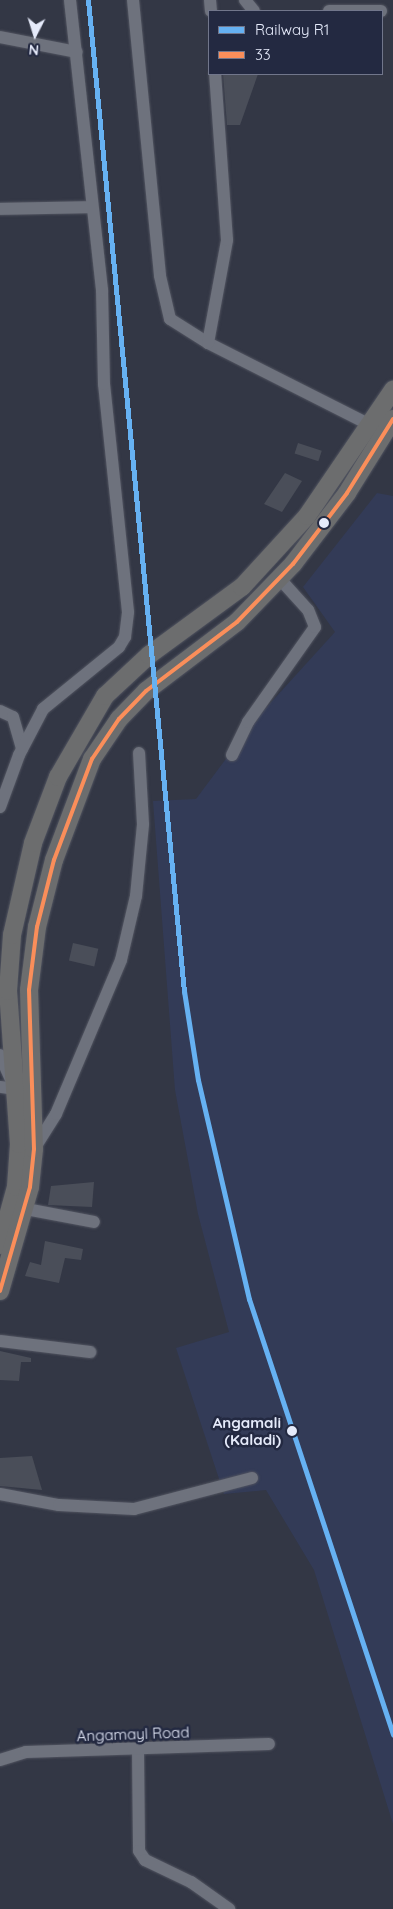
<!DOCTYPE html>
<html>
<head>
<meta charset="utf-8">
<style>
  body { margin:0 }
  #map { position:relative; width:393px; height:1909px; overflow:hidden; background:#333745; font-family:Quicksand,sans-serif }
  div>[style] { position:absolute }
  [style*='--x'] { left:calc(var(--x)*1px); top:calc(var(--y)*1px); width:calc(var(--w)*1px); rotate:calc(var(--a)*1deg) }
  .built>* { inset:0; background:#333b57 }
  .building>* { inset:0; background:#4a4e59; transform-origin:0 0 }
  .roads { filter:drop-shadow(0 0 1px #515460) drop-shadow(0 0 1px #515460) }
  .minor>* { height:12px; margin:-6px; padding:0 6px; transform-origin:6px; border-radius:6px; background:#6e727d }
  .highway>* { height:18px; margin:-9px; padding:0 9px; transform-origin:9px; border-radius:9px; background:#6c6d6e }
  .bus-1>* { height:4px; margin:-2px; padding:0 2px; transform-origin:2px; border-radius:2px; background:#fa8e5a }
  .rail-1>* { height:5px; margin:-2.5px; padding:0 2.5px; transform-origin:2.5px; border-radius:2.5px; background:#66b1f2 }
  .dots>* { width:14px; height:14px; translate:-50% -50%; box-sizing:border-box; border:2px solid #232941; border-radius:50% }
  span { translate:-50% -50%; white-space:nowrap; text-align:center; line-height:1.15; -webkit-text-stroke:5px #232941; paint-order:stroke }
  .stop-label { font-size:15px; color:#e5eafa; font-weight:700 }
  .right { translate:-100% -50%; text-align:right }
  .street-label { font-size:15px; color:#e5eafa }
  .legend { position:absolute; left:208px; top:10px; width:175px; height:65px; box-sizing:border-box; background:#232941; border:1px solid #71768b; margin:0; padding:6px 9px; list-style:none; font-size:15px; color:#e5eafa }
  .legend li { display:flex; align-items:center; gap:10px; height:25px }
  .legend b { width:25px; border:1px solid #71768b }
  .north { position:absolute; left:10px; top:10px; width:50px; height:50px; -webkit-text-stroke:4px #232941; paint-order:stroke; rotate:185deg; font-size:14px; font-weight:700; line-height:20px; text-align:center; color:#e5eafa }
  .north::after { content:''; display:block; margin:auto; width:18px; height:22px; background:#e5eafa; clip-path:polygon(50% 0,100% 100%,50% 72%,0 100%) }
</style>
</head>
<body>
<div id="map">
  <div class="built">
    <div style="clip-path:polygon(377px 493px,393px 496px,393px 1824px,314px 1570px,266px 1490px,224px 1494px,176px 1348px,229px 1332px,198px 1214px,175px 1090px,153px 801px,196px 799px,255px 720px,335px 632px,303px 587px)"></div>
  </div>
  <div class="building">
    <div style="clip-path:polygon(223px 74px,258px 74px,240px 125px,227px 125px)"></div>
    <div style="left:298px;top:443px;width:25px;height:11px;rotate:18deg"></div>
    <div style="clip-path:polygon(285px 473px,302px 481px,282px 512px,264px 504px)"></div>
    <div style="left:73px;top:943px;width:26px;height:18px;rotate:13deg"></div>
    <div style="clip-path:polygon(94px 1182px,92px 1207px,48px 1205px,51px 1186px)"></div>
    <div style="clip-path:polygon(45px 1241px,83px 1249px,81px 1260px,65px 1258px,59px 1283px,25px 1276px,30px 1262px,41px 1265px)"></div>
    <div style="clip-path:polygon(0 1351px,31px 1358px,31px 1362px,21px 1362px,19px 1381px,0 1380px)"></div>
    <div style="clip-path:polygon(32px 1456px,42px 1490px,0 1486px,0 1458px)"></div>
  </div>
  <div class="roads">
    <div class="minor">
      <div style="--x:133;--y:0;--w:277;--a:84.4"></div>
      <div style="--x:160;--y:276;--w:44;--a:76.9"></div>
      <div style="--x:170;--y:319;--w:45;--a:32.3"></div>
      <div style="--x:208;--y:343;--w:182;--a:26.8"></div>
      <div style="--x:210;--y:0;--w:11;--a:85"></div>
      <div style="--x:245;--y:0;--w:14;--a:51"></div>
      <div style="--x:329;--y:11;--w:52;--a:0"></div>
      <div style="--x:0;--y:37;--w:78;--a:11"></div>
      <div style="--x:0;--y:209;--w:92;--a:-1.2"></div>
      <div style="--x:208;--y:343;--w:105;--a:-79.5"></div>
      <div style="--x:227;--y:240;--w:166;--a:-94.1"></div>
      <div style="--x:0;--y:711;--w:14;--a:25"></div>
      <div style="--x:13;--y:717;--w:33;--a:74"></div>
      <div style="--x:232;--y:755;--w:37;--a:-64"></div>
      <div style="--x:248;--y:722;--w:116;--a:-54.8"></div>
      <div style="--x:315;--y:627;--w:18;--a:-112"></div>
      <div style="--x:308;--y:610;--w:43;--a:-132.2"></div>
      <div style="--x:0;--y:807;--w:55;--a:-69.9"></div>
      <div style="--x:19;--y:755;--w:52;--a:-62.4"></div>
      <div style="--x:43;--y:709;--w:98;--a:-39.2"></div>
      <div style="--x:119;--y:647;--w:12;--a:-59"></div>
      <div style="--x:125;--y:637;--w:25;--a:-83"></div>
      <div style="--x:128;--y:612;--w:229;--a:-96"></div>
      <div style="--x:104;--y:384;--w:94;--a:-91.2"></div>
      <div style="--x:102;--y:290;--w:292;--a:-96.3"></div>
      <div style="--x:0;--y:1055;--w:37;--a:66"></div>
      <div style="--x:15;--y:1089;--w:15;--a:-172"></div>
      <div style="--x:34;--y:1149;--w:41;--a:-57.8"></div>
      <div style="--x:56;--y:1114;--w:167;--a:-67.1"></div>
      <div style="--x:121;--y:960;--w:66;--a:-76.8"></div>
      <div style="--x:136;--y:896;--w:72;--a:-84.4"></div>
      <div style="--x:143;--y:824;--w:71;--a:-93.2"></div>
      <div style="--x:26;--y:1209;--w:69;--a:10.8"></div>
      <div style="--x:0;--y:1341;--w:91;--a:7"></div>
      <div style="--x:0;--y:1494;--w:60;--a:10.6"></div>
      <div style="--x:59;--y:1505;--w:75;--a:3.1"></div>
      <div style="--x:134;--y:1509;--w:122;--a:-14.7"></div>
      <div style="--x:138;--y:1750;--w:101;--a:89.4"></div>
      <div style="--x:139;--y:1851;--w:11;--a:56"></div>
      <div style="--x:145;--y:1860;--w:51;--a:25.6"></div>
      <div style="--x:191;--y:1882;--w:47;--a:35.4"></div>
      <div style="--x:0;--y:1760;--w:27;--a:-17"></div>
      <div style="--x:26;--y:1752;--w:243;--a:-1.9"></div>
    </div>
    <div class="highway">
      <div style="--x:0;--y:1245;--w:60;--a:-74.6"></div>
      <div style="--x:16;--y:1187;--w:43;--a:-86"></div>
      <div style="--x:19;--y:1144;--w:153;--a:-94.1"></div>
      <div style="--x:8;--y:991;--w:56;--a:-85.9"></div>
      <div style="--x:12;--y:935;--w:94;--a:-77.1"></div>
      <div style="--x:33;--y:843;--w:71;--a:-69.3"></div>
      <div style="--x:58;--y:777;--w:94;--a:-59.9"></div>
      <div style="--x:105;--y:696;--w:60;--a:-43"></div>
      <div style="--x:149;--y:655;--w:115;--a:-36.2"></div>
      <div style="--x:242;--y:587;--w:96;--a:-47.5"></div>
      <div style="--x:307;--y:516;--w:153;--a:-55.7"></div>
      <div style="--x:0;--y:1291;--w:108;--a:-73.9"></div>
      <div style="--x:30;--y:1187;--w:38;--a:-84"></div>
      <div style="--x:34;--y:1149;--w:159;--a:-91.8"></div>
      <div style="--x:29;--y:990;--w:64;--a:-82.8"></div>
      <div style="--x:37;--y:927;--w:69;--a:-75.8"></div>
      <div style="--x:54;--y:860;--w:108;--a:-69.4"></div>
      <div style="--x:92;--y:759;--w:48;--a:-56"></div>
      <div style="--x:119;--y:719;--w:39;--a:-46"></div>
      <div style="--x:146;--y:691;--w:114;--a:-37.2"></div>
      <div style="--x:237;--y:622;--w:81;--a:-46"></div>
      <div style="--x:293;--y:564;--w:89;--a:-52.7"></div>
      <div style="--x:347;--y:493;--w:87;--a:-58.1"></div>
    </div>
  </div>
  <div class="bus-1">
    <div style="--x:0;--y:1291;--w:108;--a:-73.9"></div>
    <div style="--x:30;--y:1187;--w:38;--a:-84"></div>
    <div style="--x:34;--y:1149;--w:159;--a:-91.8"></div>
    <div style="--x:29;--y:990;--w:64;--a:-82.8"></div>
    <div style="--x:37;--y:927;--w:69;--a:-75.8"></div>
    <div style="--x:54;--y:860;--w:108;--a:-69.4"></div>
    <div style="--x:92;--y:759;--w:48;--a:-56"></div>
    <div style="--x:119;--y:719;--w:39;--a:-46"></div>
    <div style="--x:146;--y:691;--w:114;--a:-37.2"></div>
    <div style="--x:237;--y:622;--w:81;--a:-46"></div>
    <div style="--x:293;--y:564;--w:89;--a:-52.7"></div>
    <div style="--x:347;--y:493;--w:87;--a:-58.1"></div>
  </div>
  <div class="rail-1">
    <div style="--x:88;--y:0;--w:996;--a:84.47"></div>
    <div style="--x:184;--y:991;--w:90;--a:81.1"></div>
    <div style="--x:198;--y:1080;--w:225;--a:76.9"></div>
    <div style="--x:249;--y:1299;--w:459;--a:71.7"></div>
  </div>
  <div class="dots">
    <div style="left:324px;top:523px;background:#e5eafa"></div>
    <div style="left:292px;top:1431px;background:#e5eafa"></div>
  </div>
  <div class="stop-label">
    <span class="right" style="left:281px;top:1431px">Angamali<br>(Kaladi)</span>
  </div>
  <div class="street-label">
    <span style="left:133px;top:1734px;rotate:-2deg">Angamayl Road</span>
  </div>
  <ul class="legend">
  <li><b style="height:6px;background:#66b1f2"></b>Railway R1</li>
  <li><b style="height:6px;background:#fa8e5a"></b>33</li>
  </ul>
  <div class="north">N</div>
</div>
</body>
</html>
